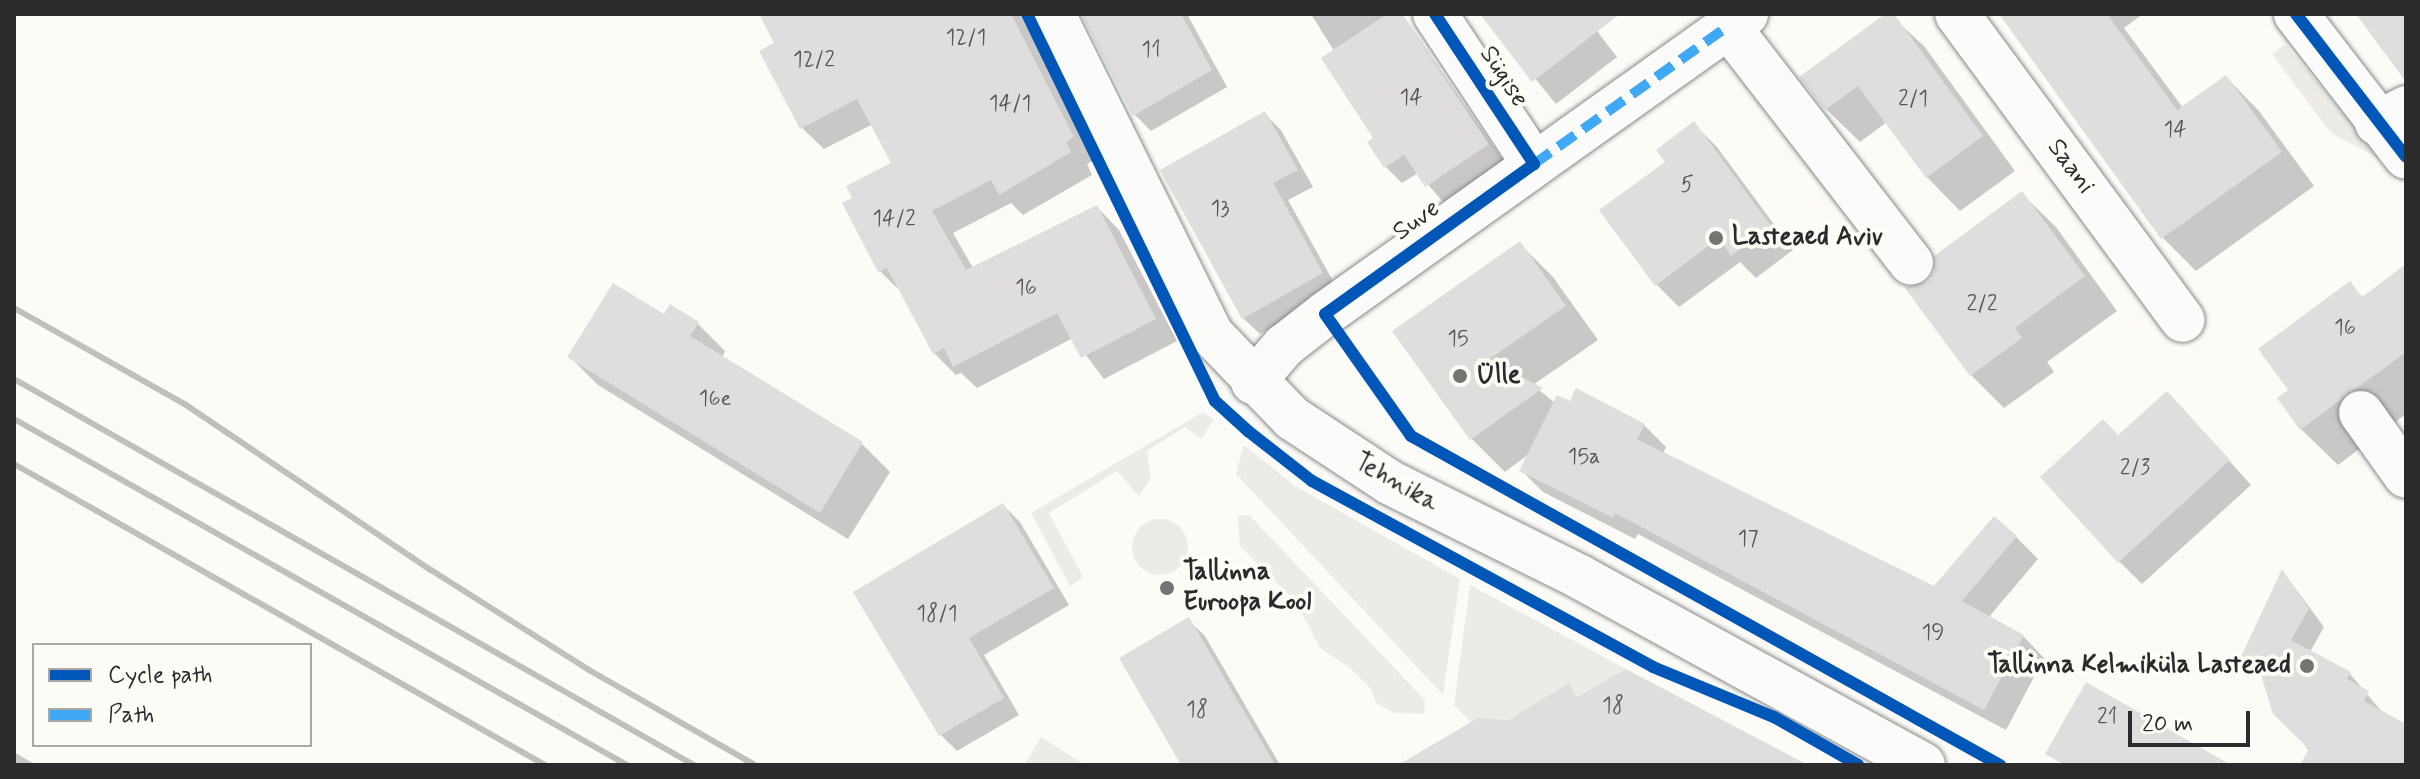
<!DOCTYPE html>
<html>
<head>
<meta charset="utf-8">
<style>
  body { margin:0 }
  #map { position:relative; width:2420px; height:779px; overflow:hidden; background:#fcfbf8; font-family:Mynerve,sans-serif }
  div>[style] { position:absolute }
  [style*='--x'] { left:calc(var(--x)*1px); top:calc(var(--y)*1px); width:calc(var(--w)*1px); rotate:calc(var(--a)*1deg) }
  .green>* { inset:0; background:#ecebe8 }
  .round { border-radius:50% }
  .shadow>* { inset:0; background:#0003 }
  .building>* { inset:0; background:#dfdedc }
  .roads { filter:drop-shadow(0 0 2px #898987) drop-shadow(0 0 2px #898987) }
  .minor>* { height:44px; margin:-22px; padding:0 22px; transform-origin:22px; border-radius:22px; background:#fbfbf9 }
  .major>* { height:44px; margin:-22px; padding:0 22px; transform-origin:22px; border-radius:22px; background:#fbfbf9 }
  .rail>* { height:6px; margin:-3px; padding:0 3px; transform-origin:3px; border-radius:3px; background:#c0bfbc }
  .quiet>* { height:10px; margin-top:-5px; transform-origin:0; background:repeating-linear-gradient(90deg,#3fa9f5 0 20px,transparent 0 30px) }
  .cycleway>* { height:12px; margin:-6px; padding:0 6px; transform-origin:6px; border-radius:6px; background:#0057b8 }
  .dots>* { width:22px; height:22px; translate:-50% -50%; box-sizing:border-box; border:4px solid #fdfcf7; border-radius:50% }
  span { translate:-50% -50%; white-space:nowrap; text-align:center; line-height:1.15; -webkit-text-stroke:8px #fdfcf7; paint-order:stroke }
  .number-label { font-size:22px; color:#585857 }
  .number-label span { -webkit-text-stroke-width:0 }
  .street-label { font-size:26px; color:#2b2b2b }
  .poi-label { font-size:26px; color:#2b2b2b; font-weight:700 }
  .left { translate:0 -50%; text-align:left }
  .right { translate:-100% -50%; text-align:right }
  .frame { position:absolute; inset:0; border:16px solid #2b2b2b; pointer-events:none }
  .legend { position:absolute; left:32px; top:643px; width:280px; height:104px; box-sizing:border-box; background:#fdfcf7; border:2px solid #a9a8a5; margin:0; padding:10px 14px; list-style:none; font-size:24px; color:#2b2b2b }
  .legend li { display:flex; align-items:center; gap:16px; height:40px }
  .legend b { width:40px; border:2px solid #a9a8a5 }
  .scale { position:absolute; left:2128px; top:711px; width:122px; height:36px; box-sizing:border-box; border:4px solid #2b2b2b; border-top:0; padding-left:10px; font-size:24px; line-height:28px; white-space:nowrap; color:#2b2b2b; -webkit-text-stroke:6px #fdfcf7; paint-order:stroke }
</style>
</head>
<body>
<div id="map">
  <div class="green">
    <div style="clip-path:polygon(2285px 44px,2382px 160px,2331px 133px,2272px 54px)"></div>
    <div style="clip-path:polygon(1203px 412px,1214px 420px,1201px 439px,1185px 427px,1147px 451px,1151px 478px,1139px 496px,1117px 471px,1049px 513px,1083px 577px,1070px 586px,1031px 513px)"></div>
    <div style="clip-path:polygon(1244px 445px,1295px 486px,1460px 579px,1443px 695px,1236px 474px)"></div>
    <div style="clip-path:polygon(1249px 515px,1425px 700px,1424px 714px,1395px 713px,1377px 704px,1370px 688px,1350px 668px,1320px 648px,1296px 602px,1240px 546px,1238px 516px)"></div>
    <div class="round" style="left:1132px;top:519px;width:56px;height:56px"></div>
    <div style="clip-path:polygon(1470px 585px,1626px 669px,1577px 697px,1569px 684px,1492px 729px,1486px 718px,1471px 722px,1454px 705px)"></div>
    <div style="clip-path:polygon(1041px 737px,1085px 765px,1024px 765px)"></div>
  </div>
  <div class="shadow">
    <div style="clip-path:polygon(761px 14px,1020px 14px,1095px 160px,1087px 164px,1092px 175px,1023px 215px,1011px 203px,953px 233px,973px 268px,1097px 207px,1119px 230px,1177px 341px,1104px 379px,1073px 338px,977px 388px,961px 373px,956px 375px,934px 353px,903px 294px,880px 271px,855px 198px,894px 163px,873px 124px,824px 149px,801px 127px,777px 44px)"></div>
    <div style="clip-path:polygon(1082px 14px,1187px 14px,1227px 87px,1151px 131px,1135px 115px)"></div>
    <div style="clip-path:polygon(1311px 14px,1402px 14px,1504px 162px,1443px 202px,1418px 173px,1402px 183px,1386px 167px,1334px 51px)"></div>
    <div style="clip-path:polygon(1482px 14px,1584px 14px,1617px 57px,1556px 104px)"></div>
    <div style="clip-path:polygon(1889px 14px,1924px 46px,2015px 171px,1960px 211px,1927px 177px,1887px 122px,1860px 142px,1826px 109px)"></div>
    <div style="clip-path:polygon(2001px 14px,2143px 14px,2124px 28px,2183px 108px,2226px 77px,2259px 111px,2314px 186px,2196px 271px,2163px 238px)"></div>
    <div style="clip-path:polygon(1264px 113px,1281px 130px,1313px 187px,1288px 200px,1338px 290px,1260px 334px,1243px 318px)"></div>
    <div style="clip-path:polygon(1694px 124px,1717px 147px,1793px 250px,1756px 278px,1740px 262px,1679px 307px,1656px 284px,1668px 162px)"></div>
    <div style="clip-path:polygon(2022px 194px,2056px 227px,2117px 311px,2047px 362px,2054px 372px,2004px 408px,1971px 375px,1928px 284px)"></div>
    <div style="clip-path:polygon(1519px 243px,1553px 277px,1598px 340px,1533px 385px,1555px 403px,1644px 425px,1666px 447px,1663px 454px,1935px 589px,2016px 537px,2038px 559px,1988px 618px,2023px 636px,2044px 658px,2006px 730px,1638px 534px,1635px 539px,1543px 492px,1521px 470px,1529px 454px,1505px 472px,1471px 438px,1395px 331px)"></div>
    <div style="clip-path:polygon(2406px 267px,2406px 414px,2338px 465px,2301px 429px,2291px 390px,2349px 284px,2364px 298px)"></div>
    <div style="clip-path:polygon(665px 317px,697px 323px,725px 351px,722px 358px,862px 444px,890px 472px,848px 539px,598px 385px,570px 357px)"></div>
    <div style="clip-path:polygon(2190px 417px,2251px 485px,2142px 584px,2119px 561px,2119px 438px)"></div>
    <div style="clip-path:polygon(1003px 505px,1020px 522px,1069px 605px,984px 655px,1019px 715px,957px 751px,941px 735px,856px 593px)"></div>
    <div style="clip-path:polygon(2283px 572px,2324px 627px,2310px 652px,2350px 674px,2383px 713px,2406px 726px,2406px 765px,2317px 765px,2264px 677px,2242px 660px)"></div>
    <div style="clip-path:polygon(1188px 620px,1205px 636px,1280px 765px,1184px 765px)"></div>
    <div style="clip-path:polygon(14px 752px,36px 765px,14px 765px)"></div>
  </div>
  <div class="building">
    <div style="clip-path:polygon(759px 14px,1011px 14px,1074px 137px,1066px 142px,1071px 152px,999px 195px,991px 180px,932px 211px,966px 270px,1097px 205px,1156px 319px,1081px 358px,1057px 313px,953px 367px,944px 348px,933px 354px,887px 268px,878px 272px,842px 203px,852px 198px,846px 186px,891px 163px,857px 99px,800px 129px,759px 51px,774px 43px)"></div>
    <div style="clip-path:polygon(1081px 14px,1181px 14px,1212px 70px,1133px 116px)"></div>
    <div style="clip-path:polygon(1387px 14px,1402px 14px,1489px 144px,1425px 187px,1404px 155px,1384px 168px,1367px 142px,1373px 138px,1321px 58px)"></div>
    <div style="clip-path:polygon(1480px 14px,1620px 14px,1532px 82px)"></div>
    <div style="clip-path:polygon(1885px 14px,1894px 14px,1983px 136px,1926px 178px,1858px 86px,1825px 110px,1799px 77px)"></div>
    <div style="clip-path:polygon(1999px 14px,2107px 14px,2177px 110px,2226px 75px,2282px 152px,2161px 239px)"></div>
    <div style="clip-path:polygon(2356px 14px,2406px 14px,2406px 82px)"></div>
    <div style="clip-path:polygon(1265px 111px,1298px 170px,1273px 183px,1323px 273px,1242px 319px,1160px 170px)"></div>
    <div style="clip-path:polygon(1694px 121px,1771px 226px,1731px 256px,1719px 238px,1655px 286px,1599px 210px,1665px 162px,1656px 150px)"></div>
    <div style="clip-path:polygon(2022px 191px,2085px 276px,2015px 328px,2022px 338px,1970px 376px,1904px 287px,1927px 282px,1934px 272px,1934px 256px)"></div>
    <div style="clip-path:polygon(1520px 241px,1566px 306px,1488px 360px,1543px 388px,1470px 440px,1392px 331px)"></div>
    <div style="clip-path:polygon(2406px 264px,2406px 352px,2300px 430px,2277px 398px,2288px 390px,2258px 349px,2350px 281px,2362px 297px)"></div>
    <div style="clip-path:polygon(613px 283px,664px 314px,670px 304px,699px 322px,690px 336px,863px 442px,820px 513px,567px 357px)"></div>
    <div style="clip-path:polygon(1576px 388px,1645px 424px,1637px 439px,1934px 586px,1994px 516px,2017px 536px,1962px 601px,2024px 635px,1984px 710px,1615px 513px,1613px 518px,1519px 471px,1557px 395px,1570px 401px)"></div>
    <div style="clip-path:polygon(2167px 391px,2230px 460px,2118px 563px,2040px 477px,2103px 419px,2118px 435px)"></div>
    <div style="clip-path:polygon(1003px 503px,1054px 588px,969px 638px,1004px 698px,939px 736px,853px 592px)"></div>
    <div style="clip-path:polygon(2282px 569px,2309px 609px,2291px 640px,2351px 672px,2347px 679px,2369px 691px,2364px 701px,2406px 724px,2406px 765px,2300px 765px,2309px 749px,2273px 714px,2257px 662px,2239px 661px)"></div>
    <div style="clip-path:polygon(1189px 617px,1275px 765px,1181px 765px,1119px 658px)"></div>
    <div style="clip-path:polygon(1626px 669px,1808px 765px,1398px 765px,1478px 718px,1508px 720px,1569px 683px,1577px 697px)"></div>
    <div style="clip-path:polygon(2086px 682px,2231px 765px,2065px 765px,2045px 754px)"></div>
  </div>
  <div class="roads">
    <div class="minor">
      <div style="--x:1053;--y:14;--w:357;--a:63.7"></div>
      <div style="--x:1211;--y:334;--w:117;--a:46"></div>
      <div style="--x:1292;--y:418;--w:118;--a:33.3"></div>
      <div style="--x:1391;--y:483;--w:211;--a:26.4"></div>
      <div style="--x:1580;--y:577;--w:391;--a:28.7"></div>
      <div style="--x:1435;--y:14;--w:180;--a:56.6"></div>
      <div style="--x:1957;--y:14;--w:380;--a:53.6"></div>
      <div style="--x:1728;--y:26;--w:299;--a:52.3"></div>
      <div style="--x:2377;--y:123;--w:33;--a:-27"></div>
      <div style="--x:1253;--y:382;--w:48;--a:-49.3"></div>
      <div style="--x:1284;--y:346;--w:52;--a:-38"></div>
      <div style="--x:1325;--y:314;--w:517;--a:-35.47"></div>
      <div style="--x:2361;--y:413;--w:77;--a:54.5"></div>
    </div>
    <div class="major">
      <div style="--x:2296;--y:14;--w:180;--a:52.4"></div>
    </div>
  </div>
  <div class="rail">
    <div style="--x:14;--y:308;--w:197;--a:29.4"></div>
    <div style="--x:186;--y:405;--w:295;--a:34"></div>
    <div style="--x:431;--y:570;--w:187;--a:32.3"></div>
    <div style="--x:589;--y:670;--w:191;--a:29.8"></div>
    <div style="--x:14;--y:379;--w:782;--a:29.58"></div>
    <div style="--x:14;--y:419;--w:704;--a:29.44"></div>
    <div style="--x:14;--y:464;--w:610;--a:29.55"></div>
  </div>
  <div class="quiet">
    <div style="--x:1534;--y:164;--w:238;--a:-35.4"></div>
  </div>
  <div class="cycleway">
    <div style="--x:1027;--y:14;--w:430;--a:64.1"></div>
    <div style="--x:1215;--y:401;--w:45;--a:42.3"></div>
    <div style="--x:1248;--y:431;--w:81;--a:38"></div>
    <div style="--x:1312;--y:481;--w:388;--a:28.6"></div>
    <div style="--x:1653;--y:667;--w:131;--a:22.5"></div>
    <div style="--x:1774;--y:717;--w:97;--a:29.7"></div>
    <div style="--x:1435;--y:14;--w:180;--a:56.6"></div>
    <div style="--x:1534;--y:164;--w:257;--a:144.3"></div>
    <div style="--x:1325;--y:314;--w:149;--a:54.8"></div>
    <div style="--x:1411;--y:436;--w:675;--a:29.19"></div>
    <div style="--x:2296;--y:14;--w:180;--a:52.4"></div>
  </div>
  <div class="dots">
    <div style="left:1716px;top:238px;background:#747473"></div>
    <div style="left:1460px;top:376px;background:#747473"></div>
    <div style="left:1167px;top:588px;background:#747473"></div>
    <div style="left:2307px;top:666px;background:#747473"></div>
  </div>
  <div class="number-label">
    <span style="left:966px;top:39px">12/1</span>
    <span style="left:1151px;top:51px">11</span>
    <span style="left:814px;top:61px">12/2</span>
    <span style="left:1411px;top:99px">14</span>
    <span style="left:1913px;top:100px">2/1</span>
    <span style="left:1010px;top:105px">14/1</span>
    <span style="left:2175px;top:131px">14</span>
    <span style="left:1687px;top:186px">5</span>
    <span style="left:1220px;top:210px">13</span>
    <span style="left:894px;top:220px">14/2</span>
    <span style="left:1026px;top:289px">16</span>
    <span style="left:1982px;top:305px">2/2</span>
    <span style="left:2345px;top:329px">16</span>
    <span style="left:1458px;top:340px">15</span>
    <span style="left:715px;top:400px">16e</span>
    <span style="left:1584px;top:458px">15a</span>
    <span style="left:2135px;top:469px">2/3</span>
    <span style="left:1748px;top:540px">17</span>
    <span style="left:937px;top:615px">18/1</span>
    <span style="left:1933px;top:634px">19</span>
    <span style="left:1613px;top:707px">18</span>
    <span style="left:1197px;top:711px">18</span>
    <span style="left:2107px;top:718px">21</span>
  </div>
  <div class="street-label">
    <span style="left:1503px;top:77px;rotate:57deg">Sügise</span>
    <span style="left:2070px;top:167px;rotate:54deg">Saani</span>
    <span style="left:1417px;top:221px;rotate:-36deg">Suve</span>
    <span style="left:1396px;top:483px;rotate:29deg">Tehnika</span>
  </div>
  <div class="poi-label">
    <span class="left" style="left:1732px;top:238px">Lasteaed Aviv</span>
    <span class="left" style="left:1476px;top:376px">Ülle</span>
    <span class="left" style="left:1183px;top:588px">Tallinna<br>Euroopa Kool</span>
    <span class="right" style="left:2291px;top:666px">Tallinna Kelmiküla Lasteaed</span>
  </div>
  <div class="frame"></div>
  <ul class="legend">
  <li><b style="height:10px;background:#0057b8"></b>Cycle path</li>
  <li><b style="height:10px;background:#3fa9f5"></b>Path</li>
  </ul>
  <div class="scale">20 m</div>
</div>
</body>
</html>
